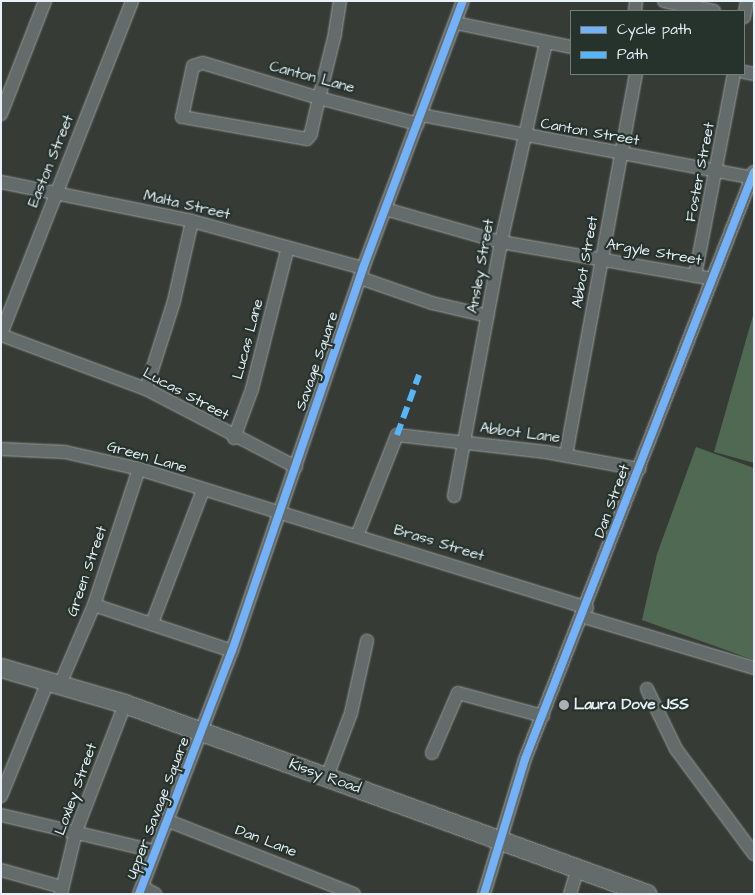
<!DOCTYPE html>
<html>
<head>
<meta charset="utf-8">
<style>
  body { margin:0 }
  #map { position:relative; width:755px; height:895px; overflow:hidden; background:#363b36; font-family:"Architects Daughter",sans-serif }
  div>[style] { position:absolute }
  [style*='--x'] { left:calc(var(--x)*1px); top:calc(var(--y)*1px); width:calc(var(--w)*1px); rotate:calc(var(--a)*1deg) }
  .green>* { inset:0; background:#506953 }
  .roads { filter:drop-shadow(0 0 1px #9b9f9e) drop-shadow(0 0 1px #9b9f9e) }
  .street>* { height:12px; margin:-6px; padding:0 6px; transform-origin:6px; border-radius:6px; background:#646b6b }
  .secondary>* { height:18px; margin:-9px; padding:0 9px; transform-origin:9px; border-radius:9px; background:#646b6b }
  .quiet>* { height:6px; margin-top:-3px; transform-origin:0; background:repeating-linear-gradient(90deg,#56b5f8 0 12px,transparent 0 18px) }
  .cycleway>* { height:8px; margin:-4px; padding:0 4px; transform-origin:4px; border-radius:4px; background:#73b2f8 }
  .dots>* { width:14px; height:14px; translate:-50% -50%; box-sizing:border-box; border:2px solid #26332d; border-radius:50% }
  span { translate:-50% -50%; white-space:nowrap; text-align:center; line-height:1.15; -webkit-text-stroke:4.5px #26332d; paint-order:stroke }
  .street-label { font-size:15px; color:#e8f1f8 }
  .poi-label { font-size:15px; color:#e8f1f8; font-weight:700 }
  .left { translate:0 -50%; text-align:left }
  .frame { position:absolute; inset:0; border:2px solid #e8f1f8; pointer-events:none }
  .legend { position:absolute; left:570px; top:10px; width:175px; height:65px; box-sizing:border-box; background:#26332d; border:1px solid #747f7e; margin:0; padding:6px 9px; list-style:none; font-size:15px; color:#e8f1f8 }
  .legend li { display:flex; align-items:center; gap:10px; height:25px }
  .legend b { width:25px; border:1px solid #747f7e }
</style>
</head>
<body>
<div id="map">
  <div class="green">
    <div style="clip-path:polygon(754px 312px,754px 463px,714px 452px)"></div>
    <div style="clip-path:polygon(696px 447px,754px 468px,754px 660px,642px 620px,657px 554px)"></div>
  </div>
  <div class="roads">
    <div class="street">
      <div style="--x:340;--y:1;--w:33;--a:99"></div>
      <div style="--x:335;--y:34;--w:66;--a:104"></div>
      <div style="--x:319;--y:98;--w:37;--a:103"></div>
      <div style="--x:311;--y:134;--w:6;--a:129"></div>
      <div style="--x:307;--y:139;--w:127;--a:-170"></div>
      <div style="--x:182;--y:117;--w:52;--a:-77.8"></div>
      <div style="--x:193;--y:66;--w:10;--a:-17"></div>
      <div style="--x:203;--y:63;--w:121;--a:16.8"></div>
      <div style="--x:319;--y:98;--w:102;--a:14.7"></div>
      <div style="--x:664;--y:1;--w:51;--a:11.3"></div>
      <div style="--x:635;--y:11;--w:10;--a:-84"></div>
      <div style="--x:744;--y:17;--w:16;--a:-79"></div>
      <div style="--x:456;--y:23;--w:117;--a:11.8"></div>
      <div style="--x:744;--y:72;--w:10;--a:11"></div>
      <div style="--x:1;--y:114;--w:121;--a:-68.7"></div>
      <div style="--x:421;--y:115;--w:339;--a:10.7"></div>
      <div style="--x:1;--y:182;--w:195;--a:11.5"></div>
      <div style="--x:192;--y:221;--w:177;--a:15.4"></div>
      <div style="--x:385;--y:209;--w:121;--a:15.9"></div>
      <div style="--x:501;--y:242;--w:214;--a:9.9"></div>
      <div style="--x:695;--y:276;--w:206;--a:-79.1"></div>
      <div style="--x:360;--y:278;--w:76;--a:19.1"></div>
      <div style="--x:432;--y:303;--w:57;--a:13.1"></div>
      <div style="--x:1;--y:334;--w:358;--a:-68.5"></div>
      <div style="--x:1;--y:335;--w:155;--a:20.4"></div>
      <div style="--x:146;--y:389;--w:169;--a:27.5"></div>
      <div style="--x:146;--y:389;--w:92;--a:-72.3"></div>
      <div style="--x:174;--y:301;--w:82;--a:-77.3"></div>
      <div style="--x:234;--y:438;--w:52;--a:-69.8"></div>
      <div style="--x:252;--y:389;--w:146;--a:-75.8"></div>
      <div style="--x:1;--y:449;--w:64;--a:2.7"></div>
      <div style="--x:65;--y:452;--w:76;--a:12.9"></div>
      <div style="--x:139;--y:469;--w:469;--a:17.2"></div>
      <div style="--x:566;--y:455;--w:387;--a:-79.6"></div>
      <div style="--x:454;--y:496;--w:258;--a:-79.5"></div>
      <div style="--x:501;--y:242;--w:204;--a:-77.3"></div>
      <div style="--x:357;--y:536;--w:109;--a:-68.4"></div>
      <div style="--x:397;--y:435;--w:150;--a:6.5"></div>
      <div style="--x:546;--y:452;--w:95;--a:10.4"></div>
      <div style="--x:94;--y:605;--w:145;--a:18.4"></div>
      <div style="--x:584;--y:617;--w:177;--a:16.7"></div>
      <div style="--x:152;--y:623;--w:142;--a:-69"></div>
      <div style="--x:61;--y:682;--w:84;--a:-66.8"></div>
      <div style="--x:94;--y:605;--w:143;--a:-71.7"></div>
      <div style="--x:647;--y:689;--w:67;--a:64.2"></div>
      <div style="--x:676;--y:749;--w:131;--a:53.4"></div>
      <div style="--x:432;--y:753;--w:65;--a:-66.6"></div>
      <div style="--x:458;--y:693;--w:88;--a:15.1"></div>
      <div style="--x:327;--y:777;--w:68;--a:-69.4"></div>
      <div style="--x:351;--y:713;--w:74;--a:-77.5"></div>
      <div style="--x:1;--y:796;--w:126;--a:-67.7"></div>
      <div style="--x:1;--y:815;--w:158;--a:13.2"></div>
      <div style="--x:166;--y:820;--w:202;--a:21.5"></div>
      <div style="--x:1;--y:870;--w:63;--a:15.6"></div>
      <div style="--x:142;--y:887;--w:15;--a:28"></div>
      <div style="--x:61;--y:894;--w:65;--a:-76.6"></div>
      <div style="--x:76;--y:831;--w:136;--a:-68.9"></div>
      <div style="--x:139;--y:894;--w:260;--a:-69.1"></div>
      <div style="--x:232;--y:651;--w:405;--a:-71.1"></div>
      <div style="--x:363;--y:268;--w:285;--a:-69.5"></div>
      <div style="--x:484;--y:894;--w:141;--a:-73.1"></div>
      <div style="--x:525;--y:759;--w:630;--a:-68.69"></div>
      <div style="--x:570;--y:894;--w:27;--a:-73"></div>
    </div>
    <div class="secondary">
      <div style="--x:1;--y:668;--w:129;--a:16.2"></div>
      <div style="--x:125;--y:704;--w:556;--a:20"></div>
    </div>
  </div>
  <div class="quiet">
    <div style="--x:397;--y:435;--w:64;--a:-69.9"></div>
  </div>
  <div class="cycleway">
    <div style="--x:139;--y:894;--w:260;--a:-69.1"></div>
    <div style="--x:232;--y:651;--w:405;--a:-71.1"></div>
    <div style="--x:363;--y:268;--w:285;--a:-69.5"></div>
    <div style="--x:484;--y:894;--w:141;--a:-73.1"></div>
    <div style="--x:525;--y:759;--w:630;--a:-68.69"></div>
  </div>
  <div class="dots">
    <div style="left:564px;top:705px;background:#aab1b4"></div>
  </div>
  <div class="street-label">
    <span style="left:312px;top:77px;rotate:15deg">Canton Lane</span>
    <span style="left:590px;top:132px;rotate:10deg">Canton Street</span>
    <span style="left:51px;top:161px;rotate:-68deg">Easton Street</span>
    <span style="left:700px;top:172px;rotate:-79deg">Foster Street</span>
    <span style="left:187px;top:205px;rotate:13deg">Malta Street</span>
    <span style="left:654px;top:252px;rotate:10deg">Argyle Street</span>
    <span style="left:585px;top:262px;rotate:-80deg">Abbot Street</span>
    <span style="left:481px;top:266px;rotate:-80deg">Ansley Street</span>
    <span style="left:248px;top:339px;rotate:-75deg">Lucas Lane</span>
    <span style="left:317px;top:361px;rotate:-71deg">Savage Square</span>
    <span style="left:186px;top:394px;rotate:28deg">Lucas Street</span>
    <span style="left:520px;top:433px;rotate:7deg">Abbot Lane</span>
    <span style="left:147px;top:457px;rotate:16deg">Green Lane</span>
    <span style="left:612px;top:501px;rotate:-70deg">Dan Street</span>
    <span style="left:439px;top:543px;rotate:17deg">Brass Street</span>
    <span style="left:87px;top:571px;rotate:-71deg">Green Street</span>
    <span style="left:325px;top:776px;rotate:20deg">Kissy Road</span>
    <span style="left:76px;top:789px;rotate:-70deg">Loxley Street</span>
    <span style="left:158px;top:808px;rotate:-69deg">Upper Savage Square</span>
    <span style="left:266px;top:841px;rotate:21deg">Dan Lane</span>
  </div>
  <div class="poi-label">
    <span class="left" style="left:574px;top:705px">Laura Dove JSS</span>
  </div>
  <div class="frame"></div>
  <ul class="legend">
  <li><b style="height:6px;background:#73b2f8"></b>Cycle path</li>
  <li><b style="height:6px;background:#56b5f8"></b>Path</li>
  </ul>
</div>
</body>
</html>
